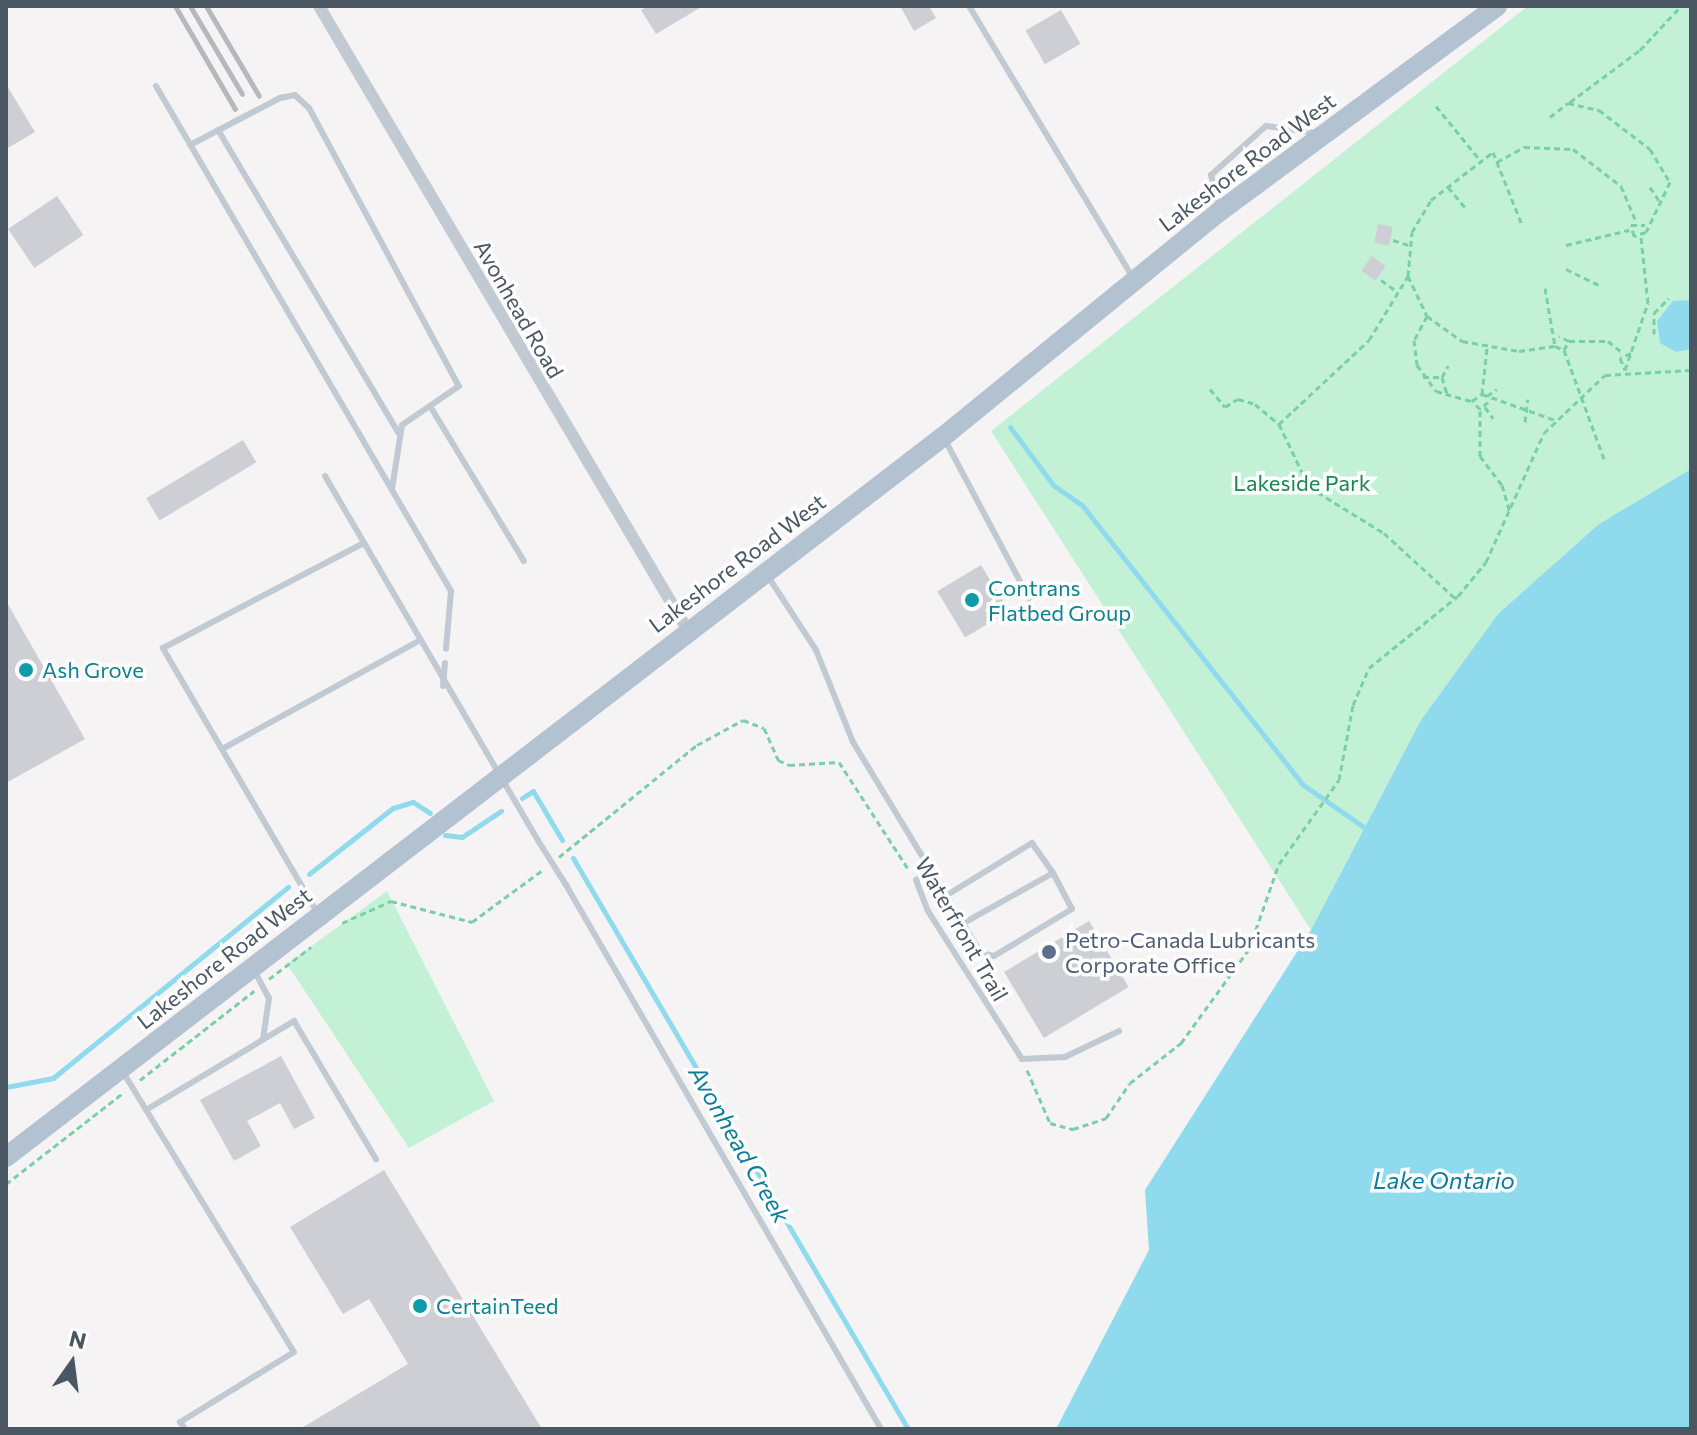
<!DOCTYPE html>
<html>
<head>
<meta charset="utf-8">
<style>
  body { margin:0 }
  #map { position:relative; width:1697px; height:1435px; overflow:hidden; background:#f5f3f3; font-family:Commissioner,sans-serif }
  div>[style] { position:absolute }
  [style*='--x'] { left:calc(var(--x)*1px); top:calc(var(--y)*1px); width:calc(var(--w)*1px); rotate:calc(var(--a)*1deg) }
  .green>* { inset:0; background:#c3f1d5 }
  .water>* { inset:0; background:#90daee }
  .stream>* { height:5px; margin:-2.5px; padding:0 2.5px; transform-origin:2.5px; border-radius:2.5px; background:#90daee }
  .building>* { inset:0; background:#cdcfd5; transform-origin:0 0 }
  .path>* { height:3px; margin-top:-1.5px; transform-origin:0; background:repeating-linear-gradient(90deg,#7ad0a6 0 6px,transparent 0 10px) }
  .lane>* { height:6px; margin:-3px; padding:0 3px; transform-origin:3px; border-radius:3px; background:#c1cad2 }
  .street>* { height:12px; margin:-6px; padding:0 6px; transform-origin:6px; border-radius:6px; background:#c1cad2 }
  .primary>* { height:20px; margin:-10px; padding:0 10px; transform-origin:10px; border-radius:10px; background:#b3c2d1 }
  .rail>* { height:5px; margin:-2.5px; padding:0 2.5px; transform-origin:2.5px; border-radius:2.5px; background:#b5b8bd }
  .lane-bridge>* { height:6px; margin:-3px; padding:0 3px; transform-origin:3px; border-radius:3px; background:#c1cad2 }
  .dots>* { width:22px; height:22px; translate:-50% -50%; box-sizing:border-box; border:4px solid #fff; border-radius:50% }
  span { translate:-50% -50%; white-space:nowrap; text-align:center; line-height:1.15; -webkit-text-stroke:7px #fff; paint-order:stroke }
  .street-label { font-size:22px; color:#4a5661 }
  .park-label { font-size:22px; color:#17864f }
  .culture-label { font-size:22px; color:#0d838f }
  .left { translate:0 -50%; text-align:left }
  .service-label { font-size:22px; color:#4e5e75 }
  .water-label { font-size:24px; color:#0c7c9b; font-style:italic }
  .frame { position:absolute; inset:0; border:8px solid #4a5661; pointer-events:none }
  .north { position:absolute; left:32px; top:1323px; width:80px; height:80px; -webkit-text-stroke:6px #fff; paint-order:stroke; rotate:14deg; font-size:22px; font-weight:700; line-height:32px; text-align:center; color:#4a5661 }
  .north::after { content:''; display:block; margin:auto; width:28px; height:36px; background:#4a5661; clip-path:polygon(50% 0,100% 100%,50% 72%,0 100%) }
</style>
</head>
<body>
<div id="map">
  <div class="green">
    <div style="clip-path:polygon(1528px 6px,1691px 6px,1691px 469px,1599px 524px,1498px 614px,1421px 720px,1311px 930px,991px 431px)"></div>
    <div style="clip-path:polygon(387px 891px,494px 1101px,409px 1148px,287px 964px)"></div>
  </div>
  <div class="water">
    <div style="clip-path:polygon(1691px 300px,1691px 349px,1676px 352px,1660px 343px,1657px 321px,1673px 301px)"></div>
    <div style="clip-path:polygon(1691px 469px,1691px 1429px,1056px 1429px,1149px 1250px,1145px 1190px,1311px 930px,1421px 720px,1498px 614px,1599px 524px)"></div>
  </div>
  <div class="stream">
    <div style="--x:1010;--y:427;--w:72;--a:53.4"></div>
    <div style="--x:1053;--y:485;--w:35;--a:35"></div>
    <div style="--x:1082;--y:505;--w:355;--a:51.7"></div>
    <div style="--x:1302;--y:784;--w:80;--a:34.9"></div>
    <div style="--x:522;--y:798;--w:13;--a:-32"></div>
    <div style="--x:533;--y:791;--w:57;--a:59.4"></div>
    <div style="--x:445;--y:835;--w:17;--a:7"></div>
    <div style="--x:462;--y:837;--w:47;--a:-33.7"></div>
    <div style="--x:573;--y:858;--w:662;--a:59.6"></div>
    <div style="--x:309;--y:874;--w:107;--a:-38.2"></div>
    <div style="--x:393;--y:808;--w:21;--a:-17"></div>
    <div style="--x:413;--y:802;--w:20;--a:33"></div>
    <div style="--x:6;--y:1087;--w:48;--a:-10.8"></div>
    <div style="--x:53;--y:1078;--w:303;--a:-39.1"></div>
  </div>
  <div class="building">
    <div style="clip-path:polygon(649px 6px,703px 6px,656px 34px,641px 10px)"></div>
    <div style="clip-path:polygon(900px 6px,929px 6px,936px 18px,914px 31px)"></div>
    <div style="left:1061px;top:10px;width:39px;height:41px;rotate:60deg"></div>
    <div style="clip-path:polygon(6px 84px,35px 132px,6px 149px)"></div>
    <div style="left:57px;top:196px;width:47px;height:59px;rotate:56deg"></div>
    <div style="left:1378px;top:224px;width:15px;height:19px;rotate:11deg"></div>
    <div style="left:1372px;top:256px;width:17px;height:18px;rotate:36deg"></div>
    <div style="left:243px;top:440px;width:26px;height:113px;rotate:59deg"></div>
    <div style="left:981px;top:565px;width:54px;height:51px;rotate:59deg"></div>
    <div style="clip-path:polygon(6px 601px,85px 739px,6px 783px)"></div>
    <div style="left:1089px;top:921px;width:77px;height:99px;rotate:59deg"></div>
    <div style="clip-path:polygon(281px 1056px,315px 1118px,294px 1129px,280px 1103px,247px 1121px,261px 1146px,234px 1161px,200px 1100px)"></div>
    <div style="clip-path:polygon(384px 1170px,542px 1429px,300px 1429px,408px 1364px,369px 1299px,343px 1314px,290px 1227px)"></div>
  </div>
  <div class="path">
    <div style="--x:1570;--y:102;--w:87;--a:-36.6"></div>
    <div style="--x:1640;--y:50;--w:60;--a:-47"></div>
    <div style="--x:1436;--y:106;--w:70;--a:50.8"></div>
    <div style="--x:1550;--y:117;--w:23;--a:-38"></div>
    <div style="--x:1568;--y:103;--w:32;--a:13"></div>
    <div style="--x:1599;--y:110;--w:64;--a:37.4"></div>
    <div style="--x:1650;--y:149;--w:39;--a:59"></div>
    <div style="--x:1670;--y:182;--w:55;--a:115.6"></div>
    <div style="--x:1646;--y:232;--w:13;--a:162"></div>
    <div style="--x:1634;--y:236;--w:11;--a:-105"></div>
    <div style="--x:1631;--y:225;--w:14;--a:0"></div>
    <div style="--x:1497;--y:162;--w:31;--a:-29"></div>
    <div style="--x:1524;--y:147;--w:49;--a:2.3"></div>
    <div style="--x:1573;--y:149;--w:61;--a:37.6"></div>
    <div style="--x:1621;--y:186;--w:39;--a:67"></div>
    <div style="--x:1448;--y:187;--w:26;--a:50"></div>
    <div style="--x:1650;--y:187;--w:20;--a:57"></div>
    <div style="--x:1393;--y:240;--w:16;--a:18"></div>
    <div style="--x:1566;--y:245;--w:65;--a:-13.4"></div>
    <div style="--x:1566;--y:269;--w:37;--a:26"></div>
    <div style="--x:1408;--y:276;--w:44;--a:64.6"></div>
    <div style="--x:1427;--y:316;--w:43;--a:35.5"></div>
    <div style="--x:1462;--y:341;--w:58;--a:10"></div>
    <div style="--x:1519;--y:351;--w:36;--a:-8"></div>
    <div style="--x:1381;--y:280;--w:16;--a:35"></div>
    <div style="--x:1545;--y:288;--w:59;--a:80.2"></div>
    <div style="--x:1555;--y:346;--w:10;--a:24"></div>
    <div style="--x:1564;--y:350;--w:10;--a:-61"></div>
    <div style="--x:1569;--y:341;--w:11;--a:-153"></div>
    <div style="--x:1427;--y:316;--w:27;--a:118"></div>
    <div style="--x:1414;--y:340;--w:25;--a:83"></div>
    <div style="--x:1417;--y:365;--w:32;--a:54"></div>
    <div style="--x:1436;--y:391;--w:37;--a:16"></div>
    <div style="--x:1654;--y:334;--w:21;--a:-90"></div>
    <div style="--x:1654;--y:313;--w:21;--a:-45"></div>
    <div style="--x:1569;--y:341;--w:39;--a:0"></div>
    <div style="--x:1608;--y:341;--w:19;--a:39"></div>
    <div style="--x:1564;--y:350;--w:116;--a:69.8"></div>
    <div style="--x:1631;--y:353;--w:12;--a:156"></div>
    <div style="--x:1620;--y:358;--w:13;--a:67"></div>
    <div style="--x:1625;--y:370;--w:71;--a:-71.1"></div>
    <div style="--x:1648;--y:303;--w:66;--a:-96.1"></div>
    <div style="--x:1423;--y:377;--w:19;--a:0"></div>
    <div style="--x:1442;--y:377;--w:13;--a:-61"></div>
    <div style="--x:1442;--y:377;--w:19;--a:74"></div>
    <div style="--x:1210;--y:389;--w:23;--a:50"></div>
    <div style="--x:1225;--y:407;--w:15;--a:-32"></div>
    <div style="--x:1238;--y:399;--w:18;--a:16"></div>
    <div style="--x:1255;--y:404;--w:31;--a:40"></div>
    <div style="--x:1279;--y:424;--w:70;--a:64.5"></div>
    <div style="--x:1309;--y:487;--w:88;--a:31.5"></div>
    <div style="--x:1384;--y:533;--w:96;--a:42.5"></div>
    <div style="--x:1482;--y:394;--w:46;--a:-83.8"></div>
    <div style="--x:1487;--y:396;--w:12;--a:-35"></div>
    <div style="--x:1488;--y:402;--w:11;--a:139"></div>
    <div style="--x:1480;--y:409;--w:11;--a:-135"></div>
    <div style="--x:1472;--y:401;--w:12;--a:-35"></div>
    <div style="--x:1482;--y:394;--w:77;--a:19.6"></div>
    <div style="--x:1485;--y:407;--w:14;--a:54"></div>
    <div style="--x:1480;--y:411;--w:45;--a:90"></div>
    <div style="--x:1480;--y:456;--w:36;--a:53"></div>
    <div style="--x:1502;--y:485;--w:29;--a:74"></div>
    <div style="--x:1525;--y:422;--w:23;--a:-83"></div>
    <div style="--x:1279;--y:424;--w:123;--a:-43"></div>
    <div style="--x:1369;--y:340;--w:75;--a:-58.6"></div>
    <div style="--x:1408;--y:276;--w:44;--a:-84.8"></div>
    <div style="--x:1412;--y:232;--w:37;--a:-59"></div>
    <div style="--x:1431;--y:200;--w:78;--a:-37.7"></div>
    <div style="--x:1493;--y:152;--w:79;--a:68.3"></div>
    <div style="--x:559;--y:857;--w:178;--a:-39.1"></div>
    <div style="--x:697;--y:745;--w:52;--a:-28.5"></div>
    <div style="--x:743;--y:720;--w:22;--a:21"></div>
    <div style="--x:764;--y:728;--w:35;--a:66"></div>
    <div style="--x:778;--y:760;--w:12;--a:24"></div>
    <div style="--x:789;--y:765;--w:50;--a:-3.4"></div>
    <div style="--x:839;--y:762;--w:129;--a:57.1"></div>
    <div style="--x:342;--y:923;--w:54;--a:-24.2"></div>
    <div style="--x:391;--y:901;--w:84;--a:14.5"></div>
    <div style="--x:472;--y:922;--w:89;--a:-36.4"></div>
    <div style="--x:269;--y:979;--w:53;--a:-37.3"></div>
    <div style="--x:1027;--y:1070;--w:58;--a:66.5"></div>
    <div style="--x:1050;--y:1123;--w:24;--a:15"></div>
    <div style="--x:1073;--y:1129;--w:35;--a:-18"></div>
    <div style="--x:1106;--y:1118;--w:42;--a:-55.6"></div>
    <div style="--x:1130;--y:1083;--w:65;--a:-38.1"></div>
    <div style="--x:1181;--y:1043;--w:116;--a:-54.1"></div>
    <div style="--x:1249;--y:949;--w:90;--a:-70.6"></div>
    <div style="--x:1279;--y:864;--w:103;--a:-54.5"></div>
    <div style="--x:1339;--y:780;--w:76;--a:-79.4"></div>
    <div style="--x:1353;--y:705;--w:40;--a:-66.6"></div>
    <div style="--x:1369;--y:668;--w:114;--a:-39"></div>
    <div style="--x:1458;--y:596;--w:44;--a:-50.5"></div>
    <div style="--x:1486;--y:562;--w:141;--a:-65.8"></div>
    <div style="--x:1544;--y:433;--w:84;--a:-43.6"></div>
    <div style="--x:1605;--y:375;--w:86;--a:-3.3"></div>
    <div style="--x:140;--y:1080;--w:145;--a:-38"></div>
    <div style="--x:6;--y:1184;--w:150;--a:-37.9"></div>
  </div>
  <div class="lane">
    <div style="--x:969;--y:6;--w:318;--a:58.9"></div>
    <div style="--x:156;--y:86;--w:585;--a:59.71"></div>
    <div style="--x:451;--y:591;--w:58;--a:94.9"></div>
    <div style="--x:218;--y:130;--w:352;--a:59.2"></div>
    <div style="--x:190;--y:145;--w:102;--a:-27.6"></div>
    <div style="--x:280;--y:98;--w:15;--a:-11"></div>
    <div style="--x:295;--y:95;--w:19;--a:43"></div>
    <div style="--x:309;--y:108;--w:316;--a:61.7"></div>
    <div style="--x:459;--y:386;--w:69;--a:145.6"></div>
    <div style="--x:402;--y:425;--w:65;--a:98.9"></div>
    <div style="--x:1218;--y:207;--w:33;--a:-102"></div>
    <div style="--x:1211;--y:175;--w:74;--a:-41.7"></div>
    <div style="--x:1266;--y:126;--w:51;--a:7.8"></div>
    <div style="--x:430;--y:406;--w:181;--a:58.8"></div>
    <div style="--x:945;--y:440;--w:179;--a:62"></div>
    <div style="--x:325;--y:476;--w:424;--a:59.7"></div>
    <div style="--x:767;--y:575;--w:90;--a:56.8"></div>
    <div style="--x:816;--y:650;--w:99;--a:68.1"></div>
    <div style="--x:853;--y:742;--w:247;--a:58.8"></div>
    <div style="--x:981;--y:953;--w:13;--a:13"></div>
    <div style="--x:994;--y:956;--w:91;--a:-31.1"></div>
    <div style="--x:1072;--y:909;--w:41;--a:-117.8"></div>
    <div style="--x:443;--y:686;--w:23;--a:-85"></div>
    <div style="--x:222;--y:749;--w:222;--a:-28.8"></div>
    <div style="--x:931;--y:871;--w:17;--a:149"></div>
    <div style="--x:916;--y:880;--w:33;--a:69"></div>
    <div style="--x:928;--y:911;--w:175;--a:57.6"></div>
    <div style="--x:1022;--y:1059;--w:43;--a:-2.7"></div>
    <div style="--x:1065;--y:1057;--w:60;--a:-25.7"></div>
    <div style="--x:566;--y:885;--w:629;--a:59.93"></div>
    <div style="--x:947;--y:895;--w:100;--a:-31.5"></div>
    <div style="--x:1032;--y:843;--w:37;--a:55"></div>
    <div style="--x:1053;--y:873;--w:102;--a:150.7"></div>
    <div style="--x:317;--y:912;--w:306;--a:-120.3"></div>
    <div style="--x:163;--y:648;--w:225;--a:-27.6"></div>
    <div style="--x:255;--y:972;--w:30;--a:62"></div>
    <div style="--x:269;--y:998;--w:41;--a:98.3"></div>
    <div style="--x:123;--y:1072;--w:328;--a:58.6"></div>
    <div style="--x:294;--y:1352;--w:134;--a:148.4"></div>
    <div style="--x:180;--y:1422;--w:9;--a:54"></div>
    <div style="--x:146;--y:1110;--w:173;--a:-31"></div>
    <div style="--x:294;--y:1021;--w:161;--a:59.3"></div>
  </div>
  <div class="street">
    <div style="--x:319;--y:6;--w:726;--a:59.44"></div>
  </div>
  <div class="primary">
    <div style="--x:6;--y:1157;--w:1183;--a:-37.55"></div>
    <div style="--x:944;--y:436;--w:355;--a:-39.2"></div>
    <div style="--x:1219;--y:212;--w:346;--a:-36.5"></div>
  </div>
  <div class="rail">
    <div style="--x:175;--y:6;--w:119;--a:59.8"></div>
    <div style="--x:190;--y:6;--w:102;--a:59.4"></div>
    <div style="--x:206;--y:6;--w:104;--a:59.5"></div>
  </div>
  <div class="lane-bridge">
    <div style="--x:539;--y:842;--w:51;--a:57.9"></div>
  </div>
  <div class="dots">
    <div style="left:972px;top:600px;background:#0f9aa8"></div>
    <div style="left:26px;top:670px;background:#0f9aa8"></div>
    <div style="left:1049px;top:952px;background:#5c6f8a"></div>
    <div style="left:420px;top:1306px;background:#0f9aa8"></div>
  </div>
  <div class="street-label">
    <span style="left:1247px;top:162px;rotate:-37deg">Lakeshore Road West</span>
    <span style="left:519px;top:309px;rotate:60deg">Avonhead Road</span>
    <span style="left:737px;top:563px;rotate:-37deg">Lakeshore Road West</span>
    <span style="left:962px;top:929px;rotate:60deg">Waterfront Trail</span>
    <span style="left:224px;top:958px;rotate:-38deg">Lakeshore Road West</span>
  </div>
  <div class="park-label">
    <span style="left:1302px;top:483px">Lakeside Park</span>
  </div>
  <div class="culture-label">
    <span class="left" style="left:988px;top:600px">Contrans<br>Flatbed Group</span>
    <span class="left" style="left:42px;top:670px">Ash Grove</span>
    <span class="left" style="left:436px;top:1306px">CertainTeed</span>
  </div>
  <div class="service-label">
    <span class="left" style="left:1065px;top:952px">Petro-Canada Lubricants<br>Corporate Office</span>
  </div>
  <div class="water-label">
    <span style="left:740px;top:1144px;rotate:60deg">Avonhead Creek</span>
    <span style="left:1444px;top:1180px">Lake Ontario</span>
  </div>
  <div class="frame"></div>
  <div class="north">N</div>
</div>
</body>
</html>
